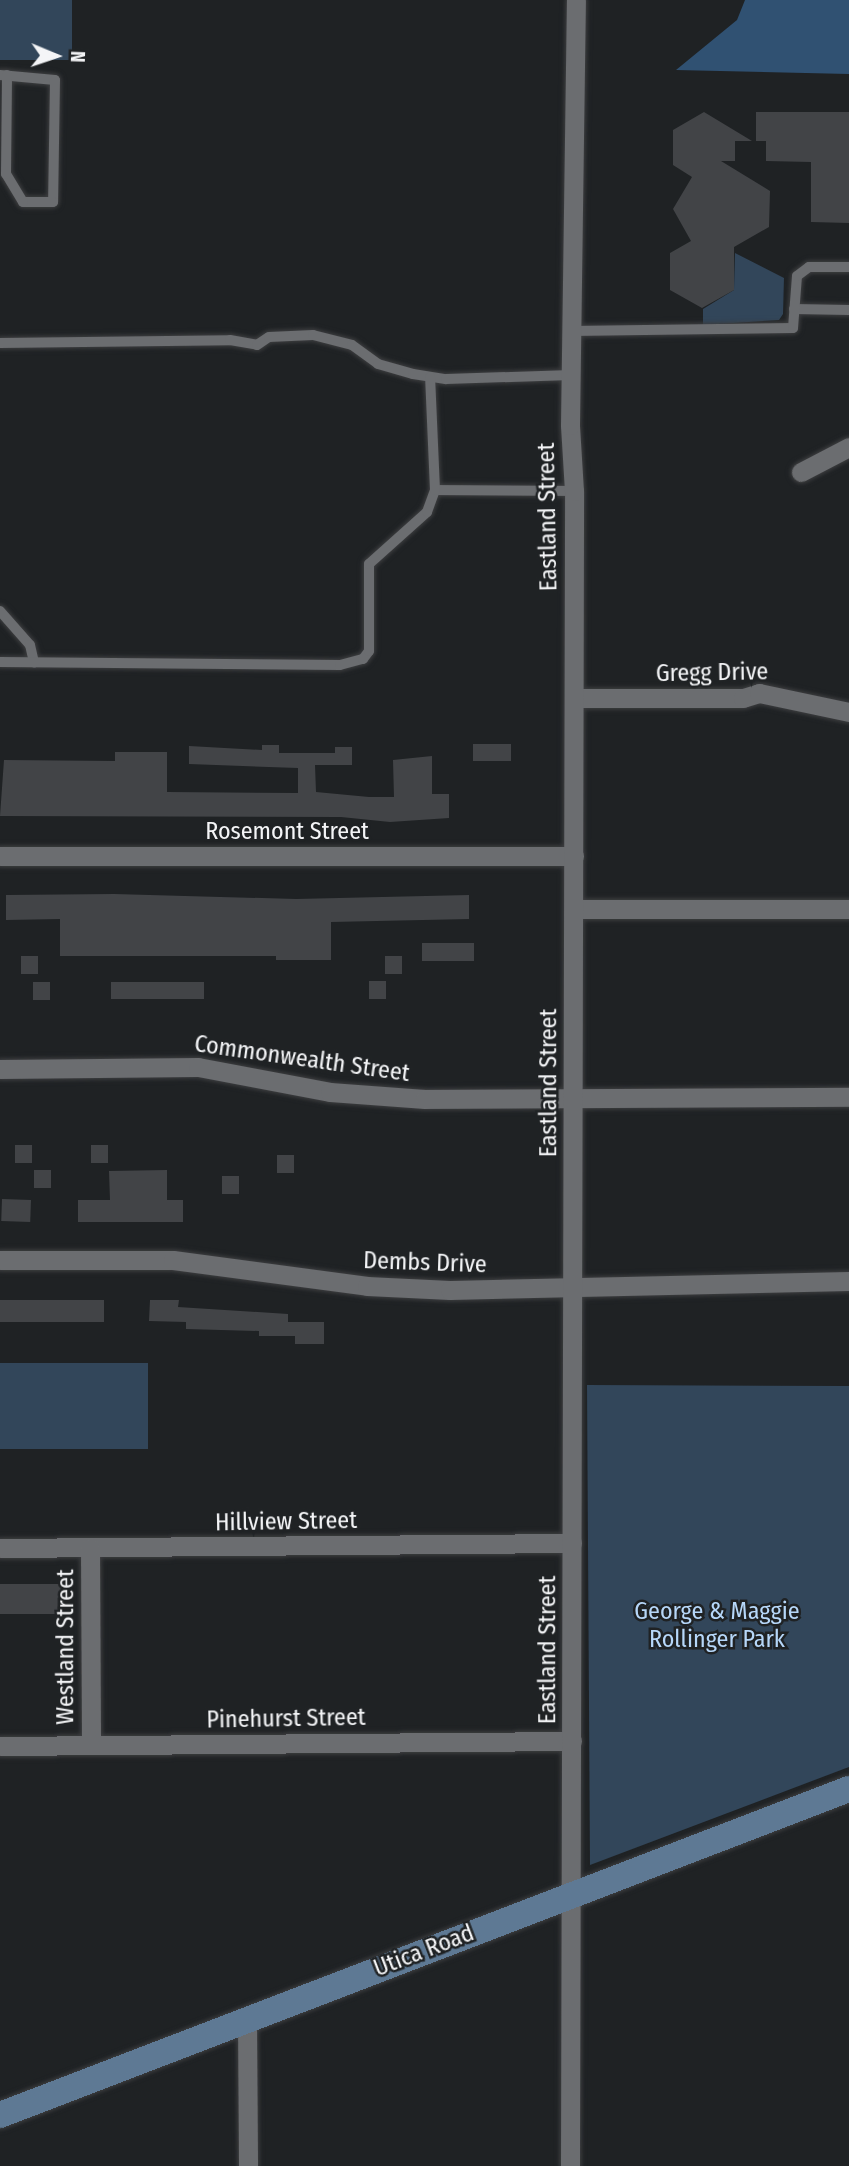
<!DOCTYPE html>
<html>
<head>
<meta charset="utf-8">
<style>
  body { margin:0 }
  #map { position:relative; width:849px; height:2166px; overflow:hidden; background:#1f2224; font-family:"Fira Sans Condensed",sans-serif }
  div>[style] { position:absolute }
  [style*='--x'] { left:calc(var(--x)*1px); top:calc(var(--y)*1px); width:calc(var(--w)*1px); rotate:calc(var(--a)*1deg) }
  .green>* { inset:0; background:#32465a; transform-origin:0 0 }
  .forest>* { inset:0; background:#305172 }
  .building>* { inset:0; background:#424447; transform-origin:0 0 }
  .roads { filter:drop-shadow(0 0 2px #3d3e40) drop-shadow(0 0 2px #3d3e40) }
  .service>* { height:10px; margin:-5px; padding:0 5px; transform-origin:5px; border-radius:5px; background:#6b6d70 }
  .minor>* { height:19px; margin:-9.5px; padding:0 9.5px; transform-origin:9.5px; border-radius:9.5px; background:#6b6d70 }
  .secondary>* { height:26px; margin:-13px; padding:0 13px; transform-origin:13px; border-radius:13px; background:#5e7994 }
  span { translate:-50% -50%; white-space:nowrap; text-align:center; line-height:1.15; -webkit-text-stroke:5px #1f2224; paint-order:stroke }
  .street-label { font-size:24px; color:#f4f5f7 }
  .park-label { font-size:24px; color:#b6d7f9 }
  .north { position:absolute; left:21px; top:21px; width:70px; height:70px; -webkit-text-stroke:5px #1f2224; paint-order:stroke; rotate:92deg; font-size:19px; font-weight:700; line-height:28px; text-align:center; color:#f4f5f7 }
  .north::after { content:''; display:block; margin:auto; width:24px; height:32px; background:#f4f5f7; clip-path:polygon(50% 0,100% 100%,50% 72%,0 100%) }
</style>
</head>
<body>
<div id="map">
  <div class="green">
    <div style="left:0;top:0;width:72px;height:60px"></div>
    <div style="clip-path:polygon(735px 253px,784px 278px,783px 314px,779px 320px,703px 325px,703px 309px,734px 290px)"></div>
    <div style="left:0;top:1363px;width:148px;height:86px"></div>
    <div style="clip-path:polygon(587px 1385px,849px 1386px,849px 1767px,590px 1865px)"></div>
  </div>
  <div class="forest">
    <div style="clip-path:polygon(745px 0,849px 0,849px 74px,676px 70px,737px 20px)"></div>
  </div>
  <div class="building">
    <div style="clip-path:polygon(704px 112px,752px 141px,735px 141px,735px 161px,721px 161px,770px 191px,769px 227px,734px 247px,734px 290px,702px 308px,670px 290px,670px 253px,691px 241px,673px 209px,692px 177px,673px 165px,673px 130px)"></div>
    <div style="clip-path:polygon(756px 112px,849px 112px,849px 223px,811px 222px,811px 162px,766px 161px,766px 141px,756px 141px)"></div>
    <div style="left:473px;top:744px;width:38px;height:17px"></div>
    <div style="clip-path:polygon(262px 745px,279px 745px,279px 753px,335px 753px,335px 747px,352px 747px,352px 765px,315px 765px,316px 792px,369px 797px,394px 797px,393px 760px,432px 756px,432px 794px,449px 794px,449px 818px,390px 822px,341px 817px,0 816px,4px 760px,115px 761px,115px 752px,167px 752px,167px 792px,298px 793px,298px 768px,189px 764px,189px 746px,262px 750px)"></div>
    <div style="clip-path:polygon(114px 894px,296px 899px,469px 895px,469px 919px,331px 922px,331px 960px,276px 960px,276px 956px,60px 956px,60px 919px,6px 920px,6px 895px)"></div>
    <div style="left:422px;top:943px;width:52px;height:18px"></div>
    <div style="left:21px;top:956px;width:17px;height:18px"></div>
    <div style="left:385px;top:956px;width:17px;height:18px"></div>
    <div style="left:369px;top:981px;width:17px;height:18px"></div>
    <div style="left:33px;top:982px;width:17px;height:18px"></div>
    <div style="left:111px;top:982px;width:93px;height:17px"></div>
    <div style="left:15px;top:1145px;width:17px;height:18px"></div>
    <div style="left:91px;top:1145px;width:17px;height:18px"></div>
    <div style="left:277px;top:1155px;width:17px;height:18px"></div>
    <div style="left:34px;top:1170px;width:17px;height:18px"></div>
    <div style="clip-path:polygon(167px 1170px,167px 1200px,183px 1200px,183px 1222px,78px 1222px,78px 1200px,110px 1200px,109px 1171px)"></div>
    <div style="left:222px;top:1176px;width:17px;height:18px"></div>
    <div style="left:2px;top:1199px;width:29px;height:22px;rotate:2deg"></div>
    <div style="left:0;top:1300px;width:104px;height:22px"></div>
    <div style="clip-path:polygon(150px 1300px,179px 1300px,178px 1307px,288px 1314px,288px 1322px,324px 1322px,324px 1344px,295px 1344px,295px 1336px,259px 1336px,259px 1331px,186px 1329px,186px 1322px,149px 1321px)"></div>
    <div style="left:63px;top:1584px;width:30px;height:63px;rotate:90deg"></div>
  </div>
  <div class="roads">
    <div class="service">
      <div style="--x:0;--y:75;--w:55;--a:5.2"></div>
      <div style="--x:55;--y:80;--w:122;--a:90.9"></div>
      <div style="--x:53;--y:202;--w:30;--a:180"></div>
      <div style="--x:23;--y:202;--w:33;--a:-121"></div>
      <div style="--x:6;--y:174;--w:99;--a:-89.4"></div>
      <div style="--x:794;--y:309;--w:55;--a:1"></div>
      <div style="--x:571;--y:331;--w:222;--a:-0.8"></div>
      <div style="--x:793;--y:328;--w:52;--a:-85.6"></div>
      <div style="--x:797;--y:276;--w:15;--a:-37"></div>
      <div style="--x:809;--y:267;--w:40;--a:0"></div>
      <div style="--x:0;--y:343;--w:230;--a:-0.7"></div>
      <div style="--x:230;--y:340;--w:27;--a:10"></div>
      <div style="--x:257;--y:345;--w:14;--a:-34"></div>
      <div style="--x:269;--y:337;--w:44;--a:-2.6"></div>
      <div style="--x:313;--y:335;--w:40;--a:14.4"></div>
      <div style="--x:352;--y:345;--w:32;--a:36"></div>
      <div style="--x:378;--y:364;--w:36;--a:16"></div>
      <div style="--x:413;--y:374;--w:33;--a:9"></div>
      <div style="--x:446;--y:379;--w:125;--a:-1.8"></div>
      <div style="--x:435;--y:490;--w:139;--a:0.4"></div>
      <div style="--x:0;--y:611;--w:45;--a:48.6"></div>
      <div style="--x:30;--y:645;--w:18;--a:77"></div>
      <div style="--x:0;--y:662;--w:340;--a:0.5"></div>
      <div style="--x:340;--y:665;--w:24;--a:-15"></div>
      <div style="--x:363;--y:659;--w:10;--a:-53"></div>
      <div style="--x:369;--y:651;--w:87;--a:-90"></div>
      <div style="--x:369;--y:564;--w:78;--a:-41.9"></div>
      <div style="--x:427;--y:512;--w:23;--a:-70"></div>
      <div style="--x:435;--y:490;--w:113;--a:-92.5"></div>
    </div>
    <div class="minor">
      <div style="--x:801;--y:472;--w:54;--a:-27.5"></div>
      <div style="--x:574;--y:698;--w:169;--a:0"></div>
      <div style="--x:743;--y:698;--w:17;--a:-17"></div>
      <div style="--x:759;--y:693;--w:92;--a:11.9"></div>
      <div style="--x:0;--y:856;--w:574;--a:0"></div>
      <div style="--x:574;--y:909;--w:275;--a:0"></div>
      <div style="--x:0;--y:1069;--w:198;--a:-0.6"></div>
      <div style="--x:198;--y:1067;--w:134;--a:10.7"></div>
      <div style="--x:330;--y:1092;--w:95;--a:4.2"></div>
      <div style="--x:425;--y:1099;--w:424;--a:-0.3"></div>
      <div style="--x:0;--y:1260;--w:173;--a:0"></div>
      <div style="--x:173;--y:1260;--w:196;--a:7.6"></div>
      <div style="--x:367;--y:1286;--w:83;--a:2.8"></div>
      <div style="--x:450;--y:1290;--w:399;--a:-1.3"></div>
      <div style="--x:0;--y:1548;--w:572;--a:-0.5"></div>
      <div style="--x:90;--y:1548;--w:197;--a:89.7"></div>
      <div style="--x:0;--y:1746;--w:572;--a:-0.5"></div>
      <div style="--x:247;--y:2018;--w:148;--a:89.6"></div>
      <div style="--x:570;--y:2166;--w:1675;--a:-89.86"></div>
      <div style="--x:574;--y:491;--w:66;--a:-93.5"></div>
      <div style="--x:570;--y:425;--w:425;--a:-89.2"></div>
    </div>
    <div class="secondary">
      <div style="--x:0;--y:2115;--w:909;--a:-21.01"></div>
    </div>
  </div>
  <div class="street-label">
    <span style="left:548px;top:517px;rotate:-91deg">Eastland Street</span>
    <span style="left:712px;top:673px;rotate:-1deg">Gregg Drive</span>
    <span style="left:287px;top:832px">Rosemont Street</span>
    <span style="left:302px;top:1059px;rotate:8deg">Commonwealth Street</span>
    <span style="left:549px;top:1083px;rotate:-90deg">Eastland Street</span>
    <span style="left:425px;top:1263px;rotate:2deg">Dembs Drive</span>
    <span style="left:286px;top:1522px;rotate:-1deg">Hillview Street</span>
    <span style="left:66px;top:1647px;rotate:-90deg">Westland Street</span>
    <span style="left:548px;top:1650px;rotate:-90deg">Eastland Street</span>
    <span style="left:286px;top:1719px;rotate:-1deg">Pinehurst Street</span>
    <span style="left:424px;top:1951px;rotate:-21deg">Utica Road</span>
  </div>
  <div class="park-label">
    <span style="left:717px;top:1626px">George &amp; Maggie<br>Rollinger Park</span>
  </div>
  <div class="north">N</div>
</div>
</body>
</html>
